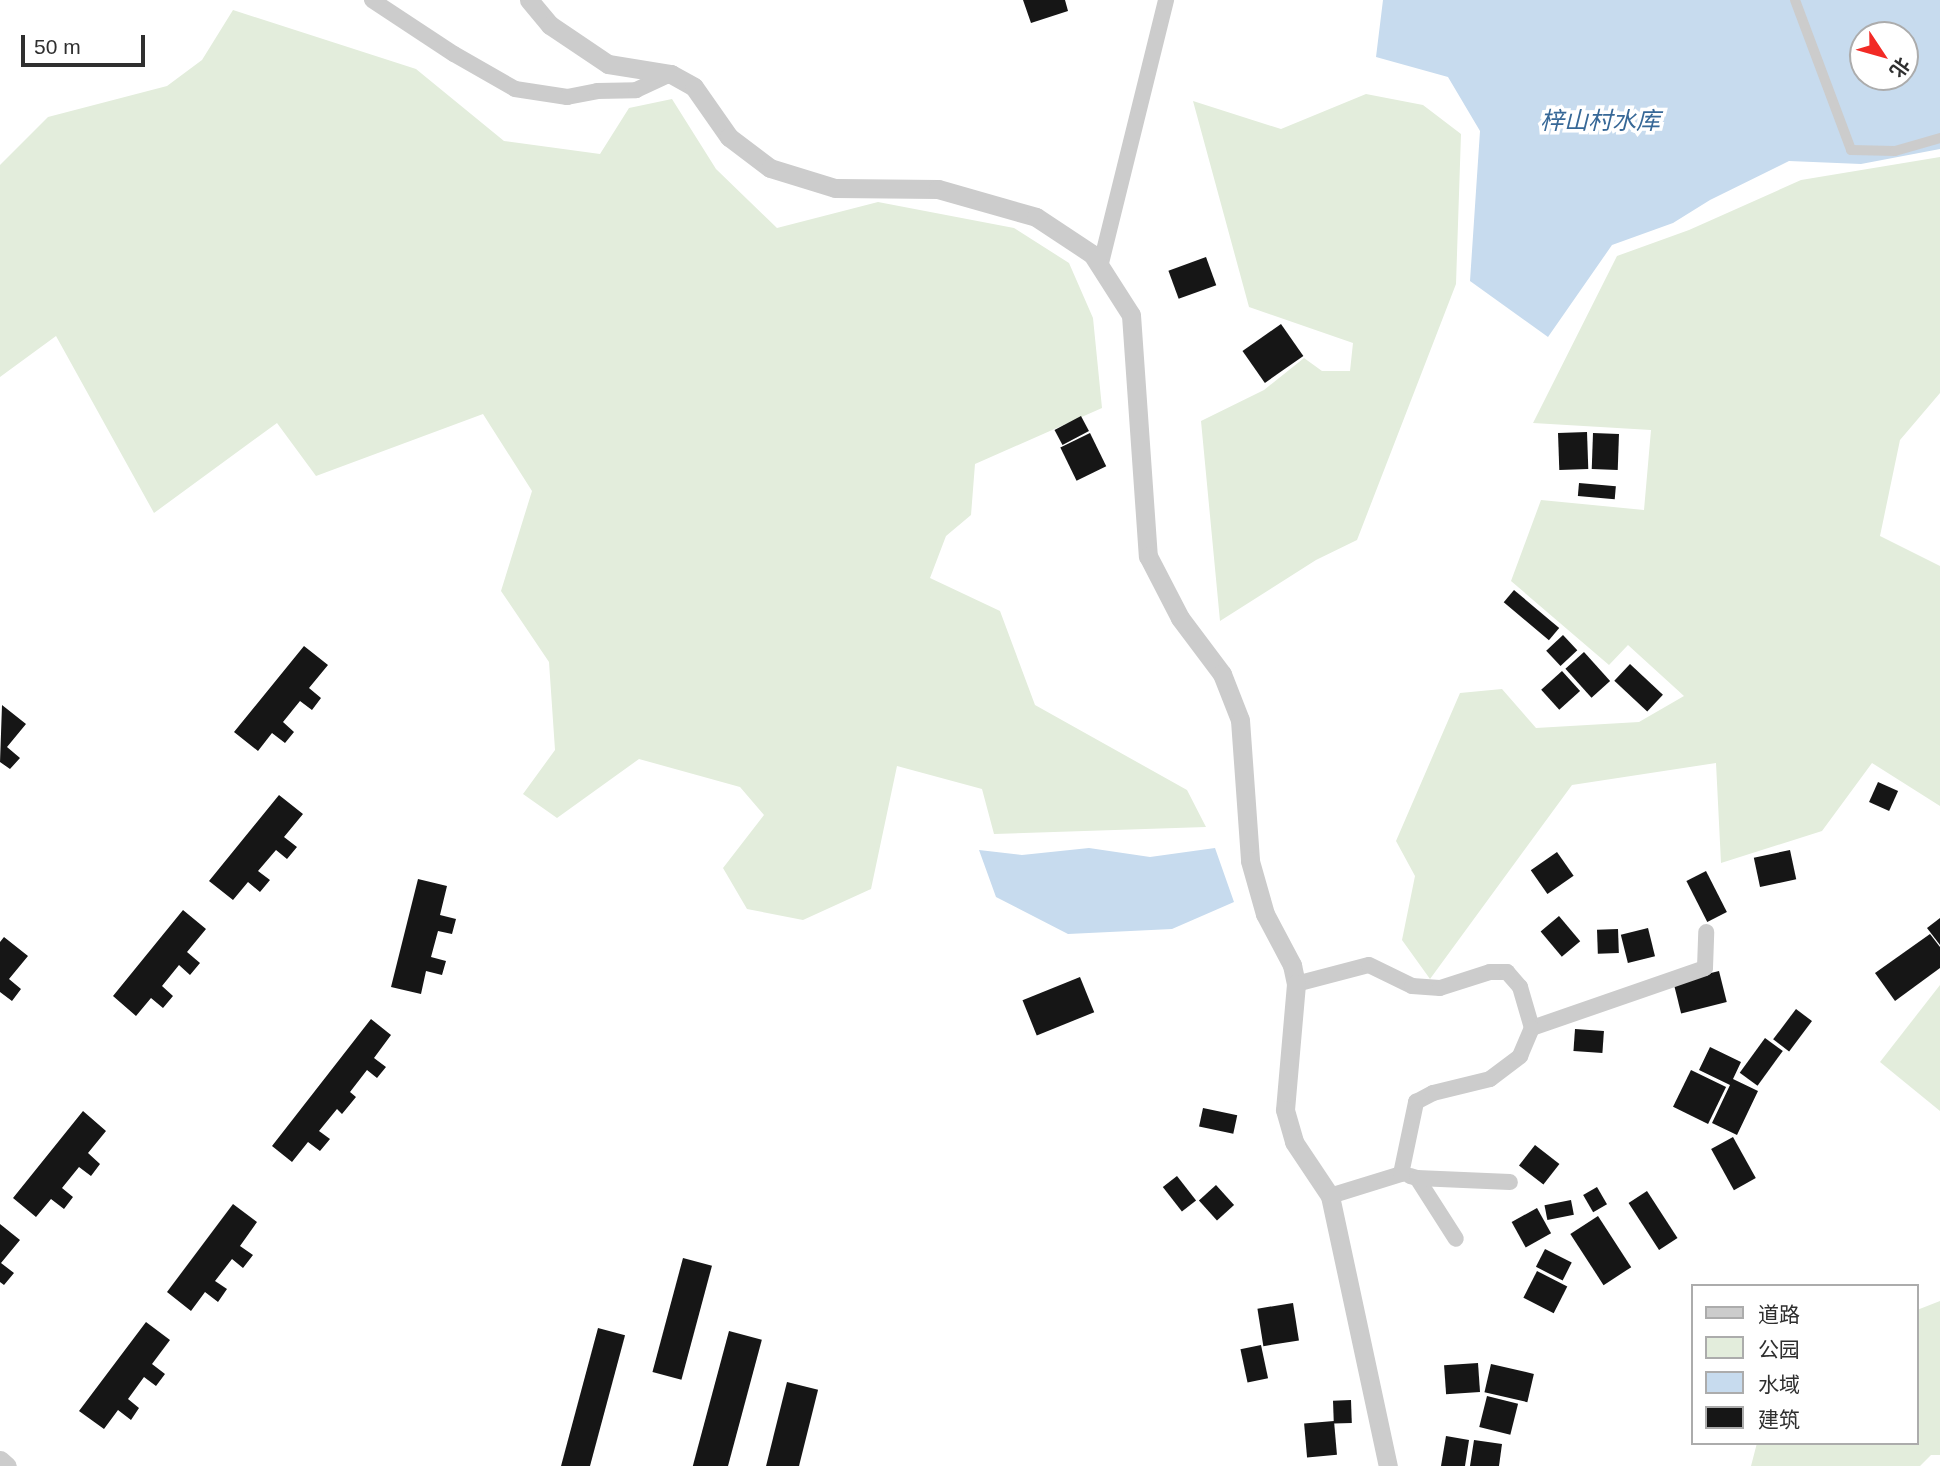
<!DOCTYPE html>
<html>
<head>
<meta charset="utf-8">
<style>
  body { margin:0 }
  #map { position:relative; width:1940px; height:1466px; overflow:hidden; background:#fff; font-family:Helvetica,"Noto Sans SC",sans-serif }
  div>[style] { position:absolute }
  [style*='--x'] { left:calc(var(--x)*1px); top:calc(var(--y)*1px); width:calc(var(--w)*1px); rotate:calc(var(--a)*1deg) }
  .green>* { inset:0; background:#e3eddc }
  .water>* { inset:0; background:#c7dbee }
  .building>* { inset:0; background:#161616; transform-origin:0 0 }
  .pedestrian>* { height:10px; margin:-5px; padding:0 5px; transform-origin:5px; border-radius:5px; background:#ccc }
  .minor>* { height:16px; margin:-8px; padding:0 8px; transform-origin:8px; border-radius:8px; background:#ccc }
  .tertiary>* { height:19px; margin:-9.5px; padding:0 9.5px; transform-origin:9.5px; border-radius:9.5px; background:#ccc }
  span { translate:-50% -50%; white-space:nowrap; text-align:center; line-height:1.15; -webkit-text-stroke:7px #fff; paint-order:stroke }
  .water-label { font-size:24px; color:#376897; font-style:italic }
  .legend { position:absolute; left:1691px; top:1284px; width:228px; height:161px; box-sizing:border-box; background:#fff; border:2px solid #acacac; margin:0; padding:9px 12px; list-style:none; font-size:21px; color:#2f2f2f }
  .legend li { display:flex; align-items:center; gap:14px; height:35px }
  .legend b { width:35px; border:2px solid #acacac }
  .north { position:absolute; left:1849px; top:21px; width:70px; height:70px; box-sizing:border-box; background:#fff; border:2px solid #acacac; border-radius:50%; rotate:126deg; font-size:19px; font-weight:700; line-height:28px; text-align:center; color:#2f2f2f }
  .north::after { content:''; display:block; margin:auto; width:24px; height:32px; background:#f22a25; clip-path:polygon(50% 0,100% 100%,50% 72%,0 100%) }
  .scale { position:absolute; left:21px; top:35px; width:124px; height:32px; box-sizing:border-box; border:4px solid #2f2f2f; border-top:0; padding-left:9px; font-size:21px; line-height:24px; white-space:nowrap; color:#2f2f2f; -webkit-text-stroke:5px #fff; paint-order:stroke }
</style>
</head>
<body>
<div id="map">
  <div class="green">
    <div style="clip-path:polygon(233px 10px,416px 69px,504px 141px,600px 154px,629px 108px,672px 99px,716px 169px,777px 228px,878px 202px,1014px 228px,1069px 263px,1093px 318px,1102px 408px,975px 464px,971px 515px,946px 536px,930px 578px,1000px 611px,1035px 705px,1187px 790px,1206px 827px,994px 834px,982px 789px,897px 766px,871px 889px,803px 920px,747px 909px,723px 868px,764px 815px,740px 787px,639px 759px,557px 818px,523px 794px,555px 750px,549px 662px,501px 591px,532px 491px,483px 414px,316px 476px,277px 423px,154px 513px,56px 336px,0 377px,0 165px,48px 117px,167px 86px,202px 60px)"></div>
    <div style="clip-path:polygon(1366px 94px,1423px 105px,1461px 134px,1456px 284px,1357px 540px,1316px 560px,1220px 621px,1201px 421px,1264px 390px,1304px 358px,1322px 371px,1350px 371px,1353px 343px,1249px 307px,1193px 101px,1281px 129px)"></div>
    <div style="clip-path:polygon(1940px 157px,1940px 393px,1900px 440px,1880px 536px,1940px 566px,1940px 806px,1872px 763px,1822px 831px,1721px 863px,1716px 763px,1572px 785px,1430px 979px,1402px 940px,1415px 876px,1396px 841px,1460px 693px,1502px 689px,1536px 728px,1639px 722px,1684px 696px,1628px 645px,1609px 665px,1511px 581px,1541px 500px,1644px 510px,1651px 430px,1533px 423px,1617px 256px,1689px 230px,1801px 180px)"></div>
    <div style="clip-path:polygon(1940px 985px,1940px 1111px,1880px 1062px)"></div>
    <div style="clip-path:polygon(1940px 1301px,1940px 1455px,1931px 1455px,1920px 1466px,1751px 1466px,1757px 1443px,1917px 1443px,1917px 1310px)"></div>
  </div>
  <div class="water">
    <div style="clip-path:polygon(evenodd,1383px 0,1940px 0,1940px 149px,1861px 164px,1789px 161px,1710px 200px,1673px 223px,1612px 245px,1548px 337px,1470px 281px,1480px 131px,1448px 77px,1376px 57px,1383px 0,1863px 35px,1905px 35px,1905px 77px,1863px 77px,1863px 35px)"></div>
    <div style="clip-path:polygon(1089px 848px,1150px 857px,1215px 848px,1234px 902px,1172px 929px,1068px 934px,996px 897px,979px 850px,1022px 855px)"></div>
  </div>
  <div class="building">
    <div style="clip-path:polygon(1023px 0,1065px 0,1068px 11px,1031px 23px)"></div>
    <div style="left:1206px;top:257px;width:30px;height:40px;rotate:70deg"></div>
    <div style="left:1281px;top:324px;width:39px;height:47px;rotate:55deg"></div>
    <div style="left:1081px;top:416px;width:17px;height:30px;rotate:62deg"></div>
    <div style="left:1587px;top:432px;width:37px;height:29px;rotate:88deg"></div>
    <div style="left:1090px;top:433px;width:37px;height:33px;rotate:64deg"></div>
    <div style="left:1593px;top:433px;width:26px;height:36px;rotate:2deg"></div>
    <div style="left:1579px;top:483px;width:37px;height:13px;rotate:5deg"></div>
    <div style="left:1514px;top:590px;width:59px;height:16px;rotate:40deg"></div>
    <div style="left:1563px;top:635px;width:21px;height:23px;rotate:47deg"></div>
    <div style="clip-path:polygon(304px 646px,328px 665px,309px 688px,321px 698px,312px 710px,300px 701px,283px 722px,294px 732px,285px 743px,272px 733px,258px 751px,234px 732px)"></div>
    <div style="left:1584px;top:652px;width:39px;height:25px;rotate:48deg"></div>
    <div style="left:1630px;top:664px;width:45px;height:23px;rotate:43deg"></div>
    <div style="left:1562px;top:671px;width:27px;height:28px;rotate:48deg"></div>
    <div style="clip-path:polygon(2px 705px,26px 724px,7px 747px,20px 758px,10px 769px,0 762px)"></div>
    <div style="left:1878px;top:782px;width:22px;height:22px;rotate:24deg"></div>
    <div style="clip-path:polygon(279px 795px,303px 814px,284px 837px,297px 847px,287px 859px,276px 850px,258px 871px,270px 880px,260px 892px,248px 882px,233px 900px,209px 881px)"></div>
    <div style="left:1790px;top:850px;width:30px;height:37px;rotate:78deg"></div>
    <div style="left:1557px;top:852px;width:29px;height:32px;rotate:55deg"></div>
    <div style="left:1706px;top:871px;width:46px;height:22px;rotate:63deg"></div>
    <div style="clip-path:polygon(418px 879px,447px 886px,440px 915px,456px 919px,452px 934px,438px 931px,431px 957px,446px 961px,442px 975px,426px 971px,421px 994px,391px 987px)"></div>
    <div style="clip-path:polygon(183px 910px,206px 929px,187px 952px,200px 963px,190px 975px,179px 965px,162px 986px,173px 996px,163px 1008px,151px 998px,136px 1016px,113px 996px)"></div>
    <div style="left:1559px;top:916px;width:33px;height:24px;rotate:50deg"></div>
    <div style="clip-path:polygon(1940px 918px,1940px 945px,1927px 928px)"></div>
    <div style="left:1648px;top:928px;width:29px;height:28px;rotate:76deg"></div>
    <div style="left:1618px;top:929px;width:24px;height:21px;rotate:88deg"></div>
    <div style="clip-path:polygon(1930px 934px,1940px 947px,1940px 968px,1895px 1001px,1875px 973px)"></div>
    <div style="clip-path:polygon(4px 937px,28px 956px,9px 979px,21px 989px,12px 1001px,0 992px,0 942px)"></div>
    <div style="left:1719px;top:971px;width:32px;height:47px;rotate:76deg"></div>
    <div style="left:1080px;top:977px;width:38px;height:62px;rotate:68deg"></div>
    <div style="left:1796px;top:1009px;width:20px;height:38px;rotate:37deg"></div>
    <div style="clip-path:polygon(371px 1019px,391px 1035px,374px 1058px,386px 1067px,377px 1078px,367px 1070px,350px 1092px,356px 1097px,342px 1114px,337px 1109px,319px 1131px,330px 1139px,320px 1151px,308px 1142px,292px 1162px,272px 1146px)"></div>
    <div style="left:1575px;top:1029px;width:29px;height:22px;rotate:4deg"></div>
    <div style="left:1765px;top:1038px;width:22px;height:43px;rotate:36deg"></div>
    <div style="clip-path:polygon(1710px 1047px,1741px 1062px,1733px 1079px,1758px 1091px,1737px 1135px,1712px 1123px,1730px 1085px,1699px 1070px)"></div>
    <div style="left:1691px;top:1070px;width:39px;height:41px;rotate:26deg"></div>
    <div style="left:1203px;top:1108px;width:35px;height:19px;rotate:12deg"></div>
    <div style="clip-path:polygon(83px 1111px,106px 1131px,88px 1153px,100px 1164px,91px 1176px,79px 1167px,62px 1188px,73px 1197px,64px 1209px,51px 1199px,36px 1217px,13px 1198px)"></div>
    <div style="left:1733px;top:1137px;width:47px;height:25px;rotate:61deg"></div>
    <div style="left:1535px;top:1145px;width:31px;height:26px;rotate:38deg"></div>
    <div style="left:1177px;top:1176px;width:31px;height:18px;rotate:52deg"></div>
    <div style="left:1216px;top:1185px;width:27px;height:23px;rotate:48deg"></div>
    <div style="left:1597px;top:1187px;width:20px;height:16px;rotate:60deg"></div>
    <div style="left:1647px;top:1191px;width:56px;height:22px;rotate:57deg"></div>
    <div style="left:1571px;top:1200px;width:15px;height:27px;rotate:79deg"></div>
    <div style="clip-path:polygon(233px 1204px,257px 1222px,240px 1246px,253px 1255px,243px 1268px,232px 1259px,215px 1281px,227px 1289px,218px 1302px,205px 1292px,191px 1311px,167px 1292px)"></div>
    <div style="left:1537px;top:1208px;width:29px;height:29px;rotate:61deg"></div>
    <div style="left:1598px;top:1216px;width:61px;height:33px;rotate:57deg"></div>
    <div style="clip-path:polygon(0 1224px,20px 1240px,1px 1263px,14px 1273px,4px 1285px,0 1282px)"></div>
    <div style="left:1545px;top:1249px;width:30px;height:20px;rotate:27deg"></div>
    <div style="left:683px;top:1258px;width:30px;height:118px;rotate:15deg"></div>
    <div style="left:1537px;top:1271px;width:34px;height:30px;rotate:27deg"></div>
    <div style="left:1293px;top:1303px;width:38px;height:36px;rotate:81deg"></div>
    <div style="clip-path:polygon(146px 1322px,170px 1340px,152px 1364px,165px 1374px,156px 1386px,144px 1377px,128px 1399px,139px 1408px,131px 1420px,118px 1410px,104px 1429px,79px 1411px)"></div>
    <div style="left:598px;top:1328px;width:28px;height:143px;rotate:15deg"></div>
    <div style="left:729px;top:1331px;width:34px;height:140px;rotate:15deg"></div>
    <div style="left:1261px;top:1345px;width:34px;height:21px;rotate:78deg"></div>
    <div style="left:1478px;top:1363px;width:29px;height:34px;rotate:86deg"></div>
    <div style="left:1491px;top:1364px;width:44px;height:29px;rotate:13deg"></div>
    <div style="left:787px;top:1382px;width:32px;height:87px;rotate:14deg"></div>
    <div style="left:1487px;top:1396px;width:32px;height:32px;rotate:14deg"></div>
    <div style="left:1351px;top:1400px;width:23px;height:18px;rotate:88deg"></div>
    <div style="left:1334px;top:1421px;width:34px;height:30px;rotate:85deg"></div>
    <div style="clip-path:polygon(1446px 1436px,1469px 1440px,1465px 1466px,1441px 1466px)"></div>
    <div style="clip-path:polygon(1474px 1440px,1502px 1444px,1499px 1466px,1470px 1466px)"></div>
  </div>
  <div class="pedestrian">
    <div style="--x:1795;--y:0;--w:160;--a:69.5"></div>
    <div style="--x:1851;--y:150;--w:44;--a:1.3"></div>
    <div style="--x:1895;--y:151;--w:47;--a:-16.1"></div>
  </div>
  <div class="minor">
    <div style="--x:372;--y:0;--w:98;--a:33.4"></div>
    <div style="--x:454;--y:54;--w:70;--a:29.8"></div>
    <div style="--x:515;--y:89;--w:53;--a:8.7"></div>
    <div style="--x:567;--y:97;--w:31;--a:-11"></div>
    <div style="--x:597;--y:91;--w:39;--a:-1"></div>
    <div style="--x:636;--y:90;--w:38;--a:-25"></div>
    <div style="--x:1100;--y:267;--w:275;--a:-76.1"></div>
    <div style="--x:1296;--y:984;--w:75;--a:-14.6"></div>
    <div style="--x:1369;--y:965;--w:48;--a:26"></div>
    <div style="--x:1412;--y:986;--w:28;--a:4"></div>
    <div style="--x:1440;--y:988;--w:52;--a:-17.7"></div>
    <div style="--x:1490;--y:972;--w:17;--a:0"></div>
    <div style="--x:1507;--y:972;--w:20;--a:49"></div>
    <div style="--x:1520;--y:987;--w:43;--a:73.7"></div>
    <div style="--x:1532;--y:1028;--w:183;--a:-19.1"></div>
    <div style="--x:1705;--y:968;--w:36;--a:-88"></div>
    <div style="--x:1410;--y:1176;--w:7;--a:16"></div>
    <div style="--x:1417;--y:1178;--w:72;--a:57.4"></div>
    <div style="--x:1417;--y:1178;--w:93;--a:2.5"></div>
    <div style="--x:1330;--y:1196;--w:74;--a:-17.2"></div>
    <div style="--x:1401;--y:1174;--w:74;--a:-78.2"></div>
    <div style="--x:1416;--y:1102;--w:19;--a:-28"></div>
    <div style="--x:1433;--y:1093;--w:59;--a:-13.8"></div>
    <div style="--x:1490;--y:1079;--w:38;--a:-37"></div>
    <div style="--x:1520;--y:1056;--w:30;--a:-67"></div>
  </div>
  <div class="tertiary">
    <div style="--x:529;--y:0;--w:33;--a:50"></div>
    <div style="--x:550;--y:25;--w:70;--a:33.9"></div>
    <div style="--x:608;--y:64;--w:64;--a:9"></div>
    <div style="--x:671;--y:74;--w:26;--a:29"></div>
    <div style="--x:694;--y:87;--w:61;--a:55"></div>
    <div style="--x:729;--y:137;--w:51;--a:37.1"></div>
    <div style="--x:770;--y:168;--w:68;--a:17.1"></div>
    <div style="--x:835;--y:188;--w:103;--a:0.6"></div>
    <div style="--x:938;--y:189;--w:102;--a:15.9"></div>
    <div style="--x:1036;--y:217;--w:67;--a:33.5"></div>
    <div style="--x:1092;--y:254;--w:72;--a:57.4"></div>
    <div style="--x:1131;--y:315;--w:242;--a:86"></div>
    <div style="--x:1148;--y:556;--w:70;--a:62.7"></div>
    <div style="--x:1180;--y:618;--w:70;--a:53.1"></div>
    <div style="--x:1222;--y:674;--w:49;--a:68.6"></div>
    <div style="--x:1240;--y:720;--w:141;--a:85.9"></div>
    <div style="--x:1250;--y:861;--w:55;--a:74.2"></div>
    <div style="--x:1265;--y:914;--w:58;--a:62.1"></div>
    <div style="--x:1292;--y:965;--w:19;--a:78"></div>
    <div style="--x:1296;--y:984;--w:126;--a:95"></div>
    <div style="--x:1285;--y:1110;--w:33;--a:74"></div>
    <div style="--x:1294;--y:1142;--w:65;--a:56.3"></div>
    <div style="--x:1330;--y:1196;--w:276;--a:77.9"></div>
    <div style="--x:0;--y:1460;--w:9;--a:41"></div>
  </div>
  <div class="water-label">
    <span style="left:1600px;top:121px">梓山村水库</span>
  </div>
  <ul class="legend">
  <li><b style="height:9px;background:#ccc"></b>道路</li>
  <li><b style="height:19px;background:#e3eddc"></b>公园</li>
  <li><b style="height:19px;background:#c7dbee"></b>水域</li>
  <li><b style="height:19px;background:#161616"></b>建筑</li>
  </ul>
  <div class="north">北</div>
  <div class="scale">50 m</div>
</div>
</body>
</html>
